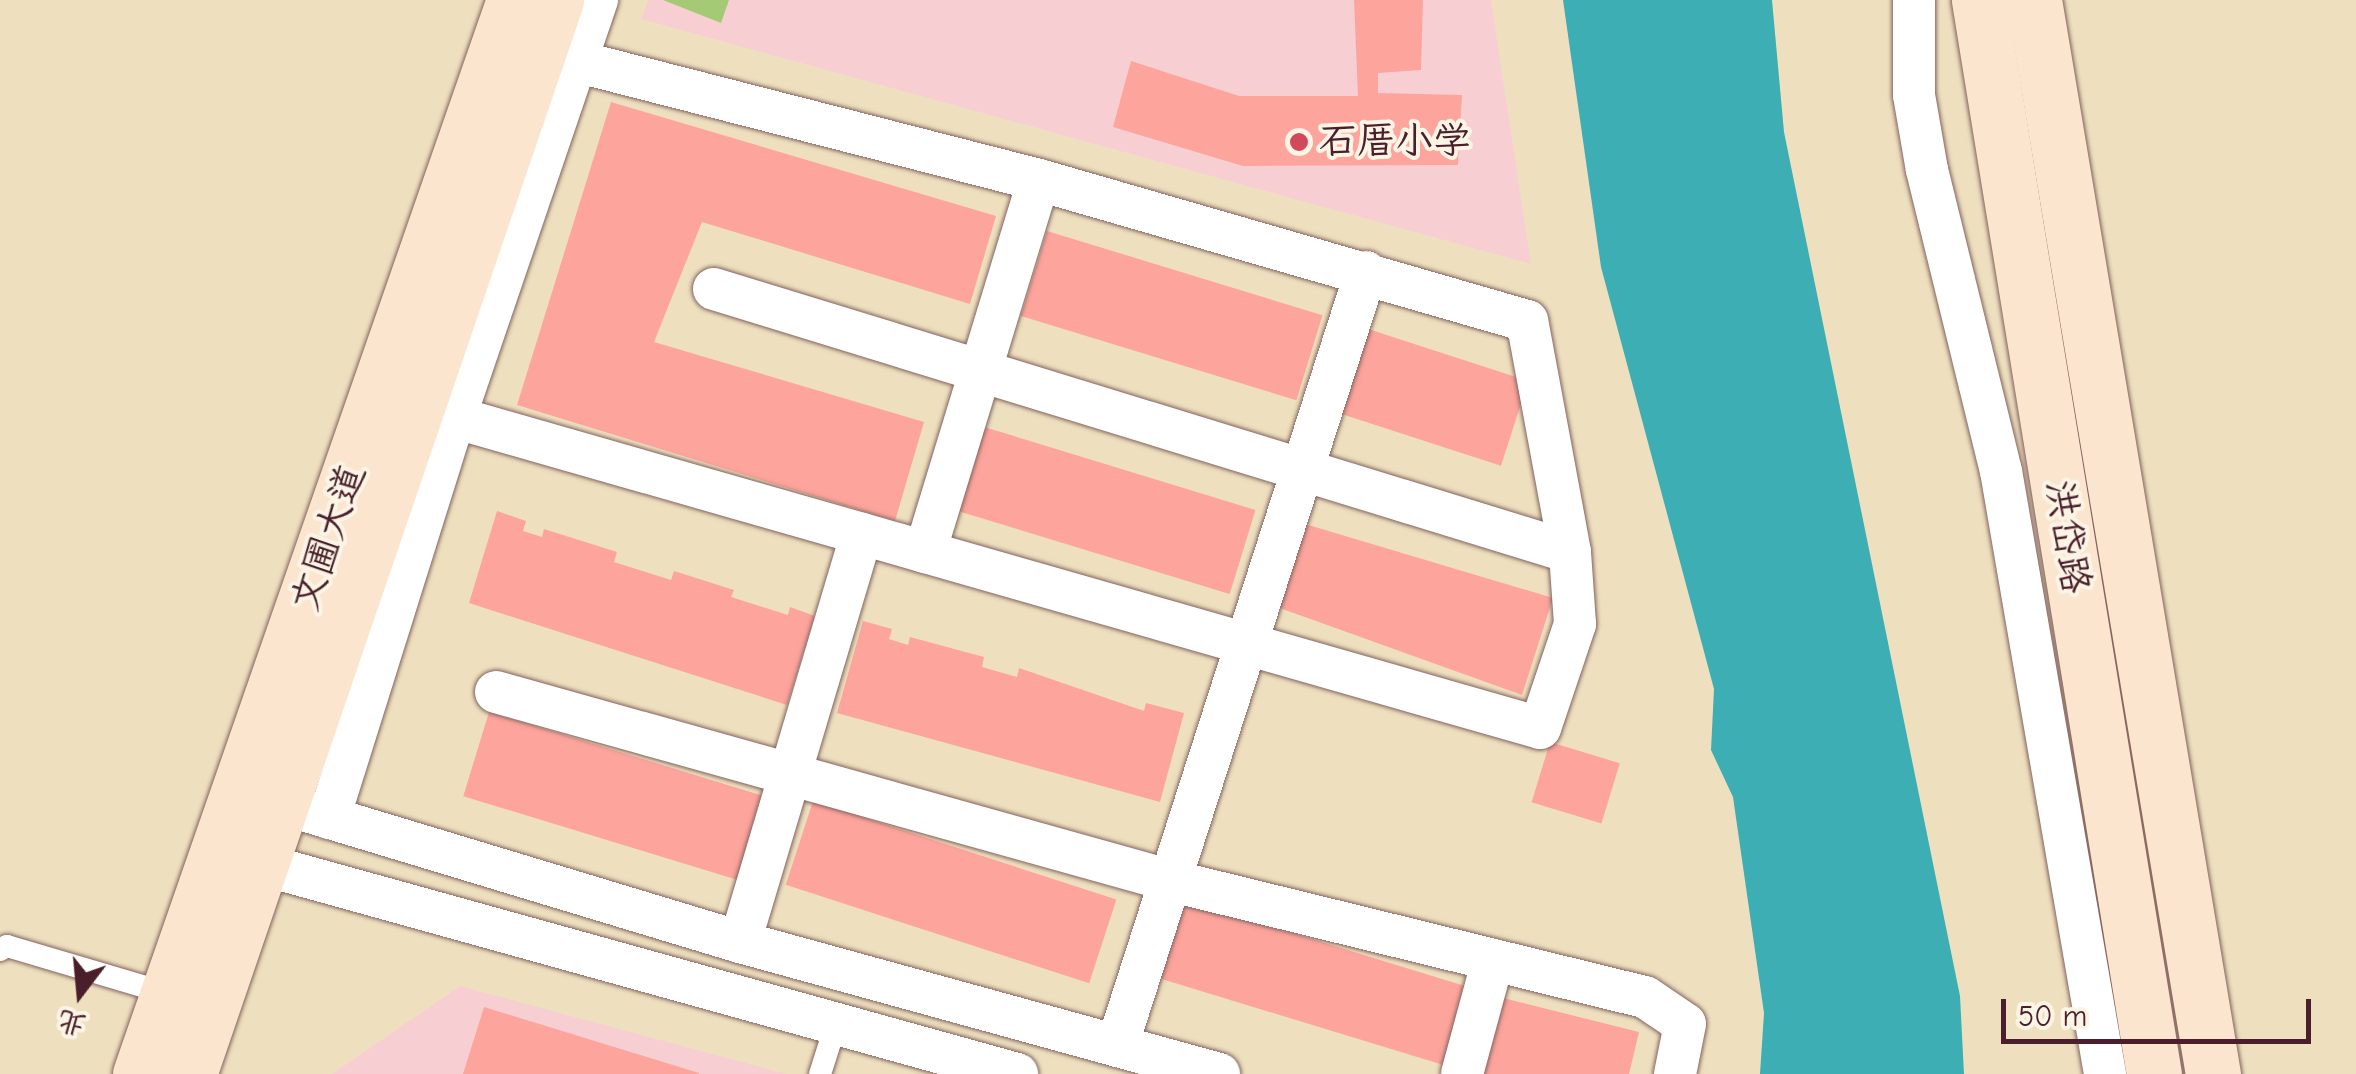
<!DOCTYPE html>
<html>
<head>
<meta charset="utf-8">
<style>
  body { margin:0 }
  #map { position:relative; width:2356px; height:1074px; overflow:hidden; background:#eee0bf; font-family:"Comic Neue","LXGW WenKai TC",sans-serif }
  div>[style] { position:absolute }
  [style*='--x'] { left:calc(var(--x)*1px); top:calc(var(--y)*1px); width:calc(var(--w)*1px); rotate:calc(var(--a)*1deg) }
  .built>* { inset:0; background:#f7cfd3 }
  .green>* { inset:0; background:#a5ca75 }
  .water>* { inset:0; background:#3daeb4 }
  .building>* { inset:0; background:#fda49c; transform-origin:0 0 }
  .roads { filter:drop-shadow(0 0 2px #83635f) drop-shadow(0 0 2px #83635f) }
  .lane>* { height:22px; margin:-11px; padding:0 11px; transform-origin:11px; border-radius:11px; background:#fff }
  .street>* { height:42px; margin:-21px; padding:0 21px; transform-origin:21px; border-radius:21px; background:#fff }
  .secondary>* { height:55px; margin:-27.5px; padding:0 27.5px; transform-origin:27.5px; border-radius:27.5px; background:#fbe5cf }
  .dots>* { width:28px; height:28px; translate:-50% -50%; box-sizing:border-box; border:5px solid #fcf5e5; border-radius:50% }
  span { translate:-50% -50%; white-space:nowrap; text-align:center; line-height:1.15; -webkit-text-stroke:8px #fcf5e5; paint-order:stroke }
  .poi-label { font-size:38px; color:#4a1f2b }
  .left { translate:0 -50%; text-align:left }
  .street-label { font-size:38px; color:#4a1f2b }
  .north { position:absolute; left:30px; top:944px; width:100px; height:100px; -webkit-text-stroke:8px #fcf5e5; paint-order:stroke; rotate:196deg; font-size:28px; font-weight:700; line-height:40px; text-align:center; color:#4a1f2b }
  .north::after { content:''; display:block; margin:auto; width:35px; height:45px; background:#4a1f2b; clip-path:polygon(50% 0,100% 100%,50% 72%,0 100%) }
  .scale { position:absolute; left:2001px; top:999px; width:310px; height:45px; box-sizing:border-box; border:5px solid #4a1f2b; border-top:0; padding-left:12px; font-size:30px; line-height:35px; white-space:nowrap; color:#4a1f2b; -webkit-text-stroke:8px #fcf5e5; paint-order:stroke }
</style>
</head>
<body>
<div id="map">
  <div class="built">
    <div style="clip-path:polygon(648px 0,1491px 0,1531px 264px,641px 19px)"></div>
    <div style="clip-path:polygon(460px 986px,786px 1074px,332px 1074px)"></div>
  </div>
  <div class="green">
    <div style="clip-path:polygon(663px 0,729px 0,721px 23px)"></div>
  </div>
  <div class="water">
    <div style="clip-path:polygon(1563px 0,1772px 0,1784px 132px,1960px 996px,1964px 1074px,1760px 1074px,1764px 1013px,1733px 797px,1711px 750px,1714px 689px,1601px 267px)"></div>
  </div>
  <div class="building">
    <div style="clip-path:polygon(1354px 0,1423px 0,1421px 70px,1378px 73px,1378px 93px,1462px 95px,1458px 165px,1243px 166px,1113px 127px,1131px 61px,1239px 96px,1358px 96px)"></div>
    <div style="clip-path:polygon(611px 102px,996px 216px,970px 304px,702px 222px,654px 342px,924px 422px,895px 521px,517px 405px)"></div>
    <div style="left:1047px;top:231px;width:288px;height:89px;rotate:17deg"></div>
    <div style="left:1362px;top:327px;width:175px;height:89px;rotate:18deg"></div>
    <div style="left:981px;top:426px;width:287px;height:88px;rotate:17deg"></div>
    <div style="clip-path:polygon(497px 511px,526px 521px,523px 531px,542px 537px,544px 529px,617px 552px,614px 562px,671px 580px,674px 571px,734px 590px,731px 597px,788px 615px,790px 607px,815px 616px,787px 705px,469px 603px)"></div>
    <div style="clip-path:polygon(1305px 524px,1553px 598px,1522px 695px,1277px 607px)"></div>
    <div style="clip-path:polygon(863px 621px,892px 629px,889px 639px,908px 645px,910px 637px,984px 657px,982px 667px,1017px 677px,1019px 668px,1144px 711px,1146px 703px,1184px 713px,1160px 802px,837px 713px)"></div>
    <div style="left:489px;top:712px;width:287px;height:88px;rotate:17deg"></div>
    <div style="left:1550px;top:742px;width:73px;height:63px;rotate:17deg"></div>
    <div style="left:813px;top:801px;width:319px;height:88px;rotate:18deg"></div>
    <div style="left:1184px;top:900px;width:305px;height:82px;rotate:17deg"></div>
    <div style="clip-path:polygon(1499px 997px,1639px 1032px,1629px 1074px,1480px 1074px)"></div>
    <div style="clip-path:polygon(484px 1007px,699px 1073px,699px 1074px,463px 1074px)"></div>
  </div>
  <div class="roads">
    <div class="lane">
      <div style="--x:0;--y:950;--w:8;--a:-30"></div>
      <div style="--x:7;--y:946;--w:166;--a:16.5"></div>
      <div style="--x:820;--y:1074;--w:52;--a:-72.3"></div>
    </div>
    <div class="street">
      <div style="--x:1914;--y:0;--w:95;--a:90"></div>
      <div style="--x:1914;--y:95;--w:76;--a:80.2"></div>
      <div style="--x:1927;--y:170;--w:310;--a:76.2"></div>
      <div style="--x:2001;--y:471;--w:612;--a:80.21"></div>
      <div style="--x:714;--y:289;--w:895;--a:17.08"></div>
      <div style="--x:415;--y:406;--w:1170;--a:15.97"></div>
      <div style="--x:1540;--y:728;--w:110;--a:-71.4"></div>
      <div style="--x:1575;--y:624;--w:72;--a:-94"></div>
      <div style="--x:1570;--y:552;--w:235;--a:-100.5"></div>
      <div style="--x:1527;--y:321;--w:508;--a:-163.88"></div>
      <div style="--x:1039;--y:180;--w:547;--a:-165.61"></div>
      <div style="--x:925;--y:552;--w:389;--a:-73"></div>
      <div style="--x:496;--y:692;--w:698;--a:15.63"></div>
      <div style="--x:1168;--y:880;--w:491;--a:13.8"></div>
      <div style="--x:1645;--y:997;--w:48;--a:34"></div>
      <div style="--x:1685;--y:1024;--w:51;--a:101.3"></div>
      <div style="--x:254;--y:795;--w:508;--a:16.83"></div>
      <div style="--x:740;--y:942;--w:497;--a:15.4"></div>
      <div style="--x:329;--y:818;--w:420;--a:-72.6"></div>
      <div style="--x:455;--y:417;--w:441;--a:-71.2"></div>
      <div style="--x:232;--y:856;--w:815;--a:15.52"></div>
      <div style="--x:740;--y:942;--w:426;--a:-73.4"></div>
      <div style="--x:1117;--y:1046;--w:813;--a:-72.17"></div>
      <div style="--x:1462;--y:1074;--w:118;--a:-74.8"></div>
    </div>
    <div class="secondary">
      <div style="--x:1979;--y:0;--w:1088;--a:80.75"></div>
      <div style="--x:2034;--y:0;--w:1089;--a:80.54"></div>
      <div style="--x:140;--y:1074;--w:1137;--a:-70.8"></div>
      <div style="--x:189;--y:1074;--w:1135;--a:-71.13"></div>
    </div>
  </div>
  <div class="dots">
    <div style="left:1299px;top:142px;background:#d1495b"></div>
  </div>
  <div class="poi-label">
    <span class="left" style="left:1319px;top:142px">石厝小学</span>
  </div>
  <div class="street-label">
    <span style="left:2067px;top:537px;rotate:81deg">洪岱路</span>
    <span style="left:329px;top:538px;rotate:-71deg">文圃大道</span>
  </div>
  <div class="north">北</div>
  <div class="scale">50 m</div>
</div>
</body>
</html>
